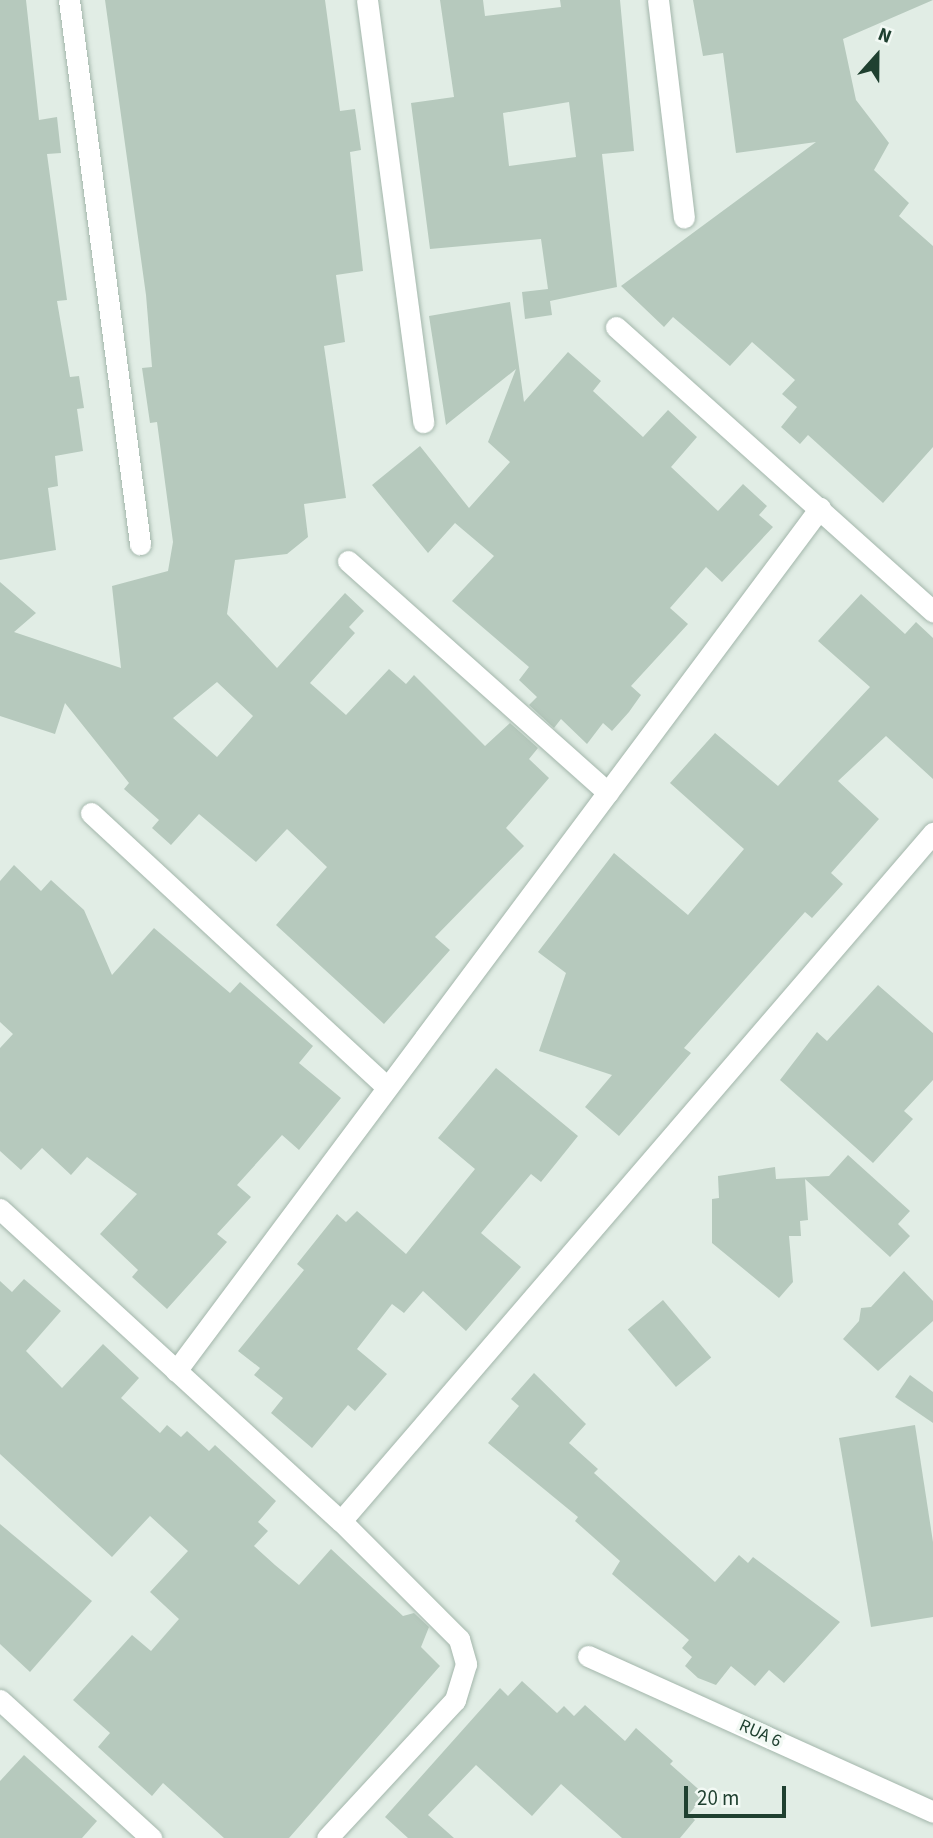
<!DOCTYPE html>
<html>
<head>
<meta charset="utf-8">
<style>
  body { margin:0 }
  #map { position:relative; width:933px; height:1838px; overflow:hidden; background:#e1ede5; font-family:"Source Sans 3",sans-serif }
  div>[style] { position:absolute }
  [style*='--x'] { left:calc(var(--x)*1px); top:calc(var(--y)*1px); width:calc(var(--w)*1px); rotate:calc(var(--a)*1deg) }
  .building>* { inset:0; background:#b6c9bd; transform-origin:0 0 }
  .roads { filter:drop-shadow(0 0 2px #a3b6ab) drop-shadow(0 0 2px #a3b6ab) }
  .street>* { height:21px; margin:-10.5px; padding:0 10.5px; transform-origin:10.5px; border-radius:10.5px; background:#fff }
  span { translate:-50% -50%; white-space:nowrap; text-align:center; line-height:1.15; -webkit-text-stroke:7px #f2f9f4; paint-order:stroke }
  .street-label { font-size:18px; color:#1f4030 }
  .north { position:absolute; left:842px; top:21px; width:70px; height:70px; -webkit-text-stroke:5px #f2f9f4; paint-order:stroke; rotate:21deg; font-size:19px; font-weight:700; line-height:28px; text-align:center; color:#1f4030 }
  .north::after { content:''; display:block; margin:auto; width:24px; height:32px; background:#1f4030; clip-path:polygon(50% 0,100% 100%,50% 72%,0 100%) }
  .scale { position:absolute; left:684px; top:1786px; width:102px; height:32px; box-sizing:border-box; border:4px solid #1f4030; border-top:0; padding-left:9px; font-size:21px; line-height:24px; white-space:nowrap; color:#1f4030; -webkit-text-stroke:5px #f2f9f4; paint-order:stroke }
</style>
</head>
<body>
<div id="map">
  <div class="building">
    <div style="clip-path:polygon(0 0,26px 0,39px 120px,57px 117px,61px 153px,47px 154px,67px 300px,57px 301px,70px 377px,79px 376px,84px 408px,77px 409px,83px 451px,55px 456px,58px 486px,48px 488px,56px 550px,0 560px)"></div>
    <div style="clip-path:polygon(evenodd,105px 0,325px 0,340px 111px,355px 109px,361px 150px,350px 152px,363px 271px,336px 275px,345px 342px,324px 346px,346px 498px,304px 504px,308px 537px,287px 554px,235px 560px,227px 614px,277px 668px,345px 593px,364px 611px,349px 627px,355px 633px,310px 683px,346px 715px,389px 669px,406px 684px,414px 675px,485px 746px,510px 723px,538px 748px,529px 759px,549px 778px,506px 828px,524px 846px,435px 937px,450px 950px,384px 1024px,276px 925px,327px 867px,287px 829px,256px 862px,199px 814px,171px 845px,152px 828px,159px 820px,124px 789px,129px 783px,65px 703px,55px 734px,0 716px,0 582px,36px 613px,14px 632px,121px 668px,112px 586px,168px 571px,173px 542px,157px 422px,150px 423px,142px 368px,152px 367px,146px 295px,105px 0,217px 682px,253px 716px,217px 757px,173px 718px,217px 682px)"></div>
    <div style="clip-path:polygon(evenodd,440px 0,483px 0,485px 16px,561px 7px,560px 0,620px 0,634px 151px,602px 154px,617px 287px,550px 301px,552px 315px,525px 319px,522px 292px,548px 289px,541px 239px,430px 249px,411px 103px,454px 97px,440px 0,569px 102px,576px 157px,509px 166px,503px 113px,569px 102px)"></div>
    <div style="clip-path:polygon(693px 0,933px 0,843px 39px,856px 100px,889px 143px,874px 170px,909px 203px,899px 216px,933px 246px,933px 447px,883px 503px,808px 435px,800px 444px,781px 427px,797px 407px,782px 394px,795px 380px,752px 342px,730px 366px,673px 317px,664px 327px,621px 286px,816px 142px,736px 153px,723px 53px,703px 56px)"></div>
    <div style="clip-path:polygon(510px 302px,524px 402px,568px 352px,601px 381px,593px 391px,643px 437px,668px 410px,697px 437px,671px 467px,718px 511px,743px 484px,767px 506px,759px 515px,773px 527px,722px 582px,706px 567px,670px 608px,688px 624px,631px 686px,641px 695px,629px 712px,612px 731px,603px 723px,587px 744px,561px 719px,554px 728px,529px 705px,537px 697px,519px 680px,529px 667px,452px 601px,494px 556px,455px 523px,428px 553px,372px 485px,420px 446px,469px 508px,510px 462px,488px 442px,516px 369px,446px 425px,429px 316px)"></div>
    <div style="clip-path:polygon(861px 594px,905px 634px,916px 622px,933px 638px,933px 779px,886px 736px,838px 781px,879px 819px,831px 873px,843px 884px,812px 918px,805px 912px,755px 968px,684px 1048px,691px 1053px,619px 1136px,585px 1107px,612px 1075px,539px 1051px,566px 973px,538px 952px,614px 853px,688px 915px,744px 849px,670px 783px,715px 733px,778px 786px,870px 687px,818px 641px)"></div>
    <div style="clip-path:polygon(14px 865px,41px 891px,51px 880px,84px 910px,112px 975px,154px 928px,230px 993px,240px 982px,313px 1046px,299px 1063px,341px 1098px,299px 1150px,282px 1135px,237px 1185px,251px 1197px,217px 1234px,227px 1242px,167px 1309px,132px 1277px,138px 1270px,100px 1234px,137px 1194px,87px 1157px,71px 1175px,42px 1148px,21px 1170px,0 1151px,0 1048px,13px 1034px,0 1022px,0 881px)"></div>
    <div style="clip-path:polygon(878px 985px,933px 1033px,933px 1080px,904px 1111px,913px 1119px,873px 1163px,780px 1080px,817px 1032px,827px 1041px)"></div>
    <div style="clip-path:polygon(496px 1068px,578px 1136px,541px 1182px,531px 1174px,481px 1233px,521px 1267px,466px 1331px,423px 1291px,404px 1313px,392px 1304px,357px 1349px,387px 1374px,355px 1411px,348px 1405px,312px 1448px,271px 1413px,283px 1398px,254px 1375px,260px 1368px,238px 1351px,304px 1270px,297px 1264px,337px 1214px,346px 1222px,357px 1211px,406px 1254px,475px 1169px,438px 1138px)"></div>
    <div style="clip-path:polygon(848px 1155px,910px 1211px,898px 1224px,910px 1236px,890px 1257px,805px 1179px,808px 1220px,800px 1221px,801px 1236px,789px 1236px,793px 1282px,779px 1298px,712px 1243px,712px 1199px,719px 1198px,718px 1176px,775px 1167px,776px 1179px,829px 1176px)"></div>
    <div style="clip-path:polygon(904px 1271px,933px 1301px,933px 1321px,878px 1371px,843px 1339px,859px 1321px,861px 1308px,871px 1307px)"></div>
    <div style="clip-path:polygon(24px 1279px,61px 1311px,26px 1351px,62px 1388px,103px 1344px,139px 1378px,121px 1398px,160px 1433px,167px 1425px,181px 1437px,187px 1431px,209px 1451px,215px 1445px,276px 1501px,258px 1522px,268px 1531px,254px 1546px,275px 1565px,299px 1585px,331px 1549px,403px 1616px,414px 1613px,429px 1627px,421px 1647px,440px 1666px,289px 1838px,224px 1838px,163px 1783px,152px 1796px,98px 1747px,110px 1733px,73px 1700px,132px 1635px,151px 1651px,179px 1619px,150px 1592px,188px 1551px,150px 1516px,112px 1557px,0 1454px,0 1281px,12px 1292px)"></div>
    <div style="left:663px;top:1300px;width:75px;height:46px;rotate:50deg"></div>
    <div style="clip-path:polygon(534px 1373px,586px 1424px,569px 1443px,598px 1469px,594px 1473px,715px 1582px,739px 1555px,748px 1563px,753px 1557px,840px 1622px,784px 1683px,769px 1670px,755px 1686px,731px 1666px,716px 1685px,698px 1678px,685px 1666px,692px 1657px,682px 1648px,689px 1640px,612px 1574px,620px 1561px,575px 1521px,578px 1517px,488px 1443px,519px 1406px,511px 1399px)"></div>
    <div style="clip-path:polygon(910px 1375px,933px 1392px,933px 1423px,895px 1397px)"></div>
    <div style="clip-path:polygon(915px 1425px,933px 1542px,933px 1617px,871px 1627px,839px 1438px)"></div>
    <div style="clip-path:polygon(0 1524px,92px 1601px,30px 1672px,0 1644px)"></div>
    <div style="clip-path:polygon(522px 1681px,557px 1713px,564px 1706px,574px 1716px,585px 1705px,625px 1741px,636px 1728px,673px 1761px,670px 1764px,705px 1795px,689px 1814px,695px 1820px,680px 1838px,622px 1838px,561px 1784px,532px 1816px,476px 1765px,428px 1815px,454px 1838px,408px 1838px,385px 1817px,500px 1688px,508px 1696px)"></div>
    <div style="clip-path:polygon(24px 1755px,97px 1821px,82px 1838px,0 1838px,0 1781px)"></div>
  </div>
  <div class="roads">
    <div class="street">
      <div style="--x:69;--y:0;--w:549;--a:82.56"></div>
      <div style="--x:367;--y:0;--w:426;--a:82.4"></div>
      <div style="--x:658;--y:0;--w:219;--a:83.2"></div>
      <div style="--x:616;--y:327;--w:426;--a:41.9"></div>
      <div style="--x:348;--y:561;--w:348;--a:41.7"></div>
      <div style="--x:91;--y:813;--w:403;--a:42.8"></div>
      <div style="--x:0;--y:1209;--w:462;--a:42.5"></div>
      <div style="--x:341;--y:1521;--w:167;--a:45"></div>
      <div style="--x:459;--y:1639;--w:26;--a:74"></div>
      <div style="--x:466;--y:1664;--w:38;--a:107"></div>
      <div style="--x:455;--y:1700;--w:188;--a:132.8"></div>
      <div style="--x:176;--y:1371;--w:1077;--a:-53.27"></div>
      <div style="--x:341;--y:1521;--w:908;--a:-49.29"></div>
      <div style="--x:588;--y:1656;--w:379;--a:24.3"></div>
      <div style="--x:0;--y:1700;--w:205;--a:42.4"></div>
    </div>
  </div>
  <div class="street-label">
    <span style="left:760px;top:1734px;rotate:24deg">RUA 6</span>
  </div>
  <div class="north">N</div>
  <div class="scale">20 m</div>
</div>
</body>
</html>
